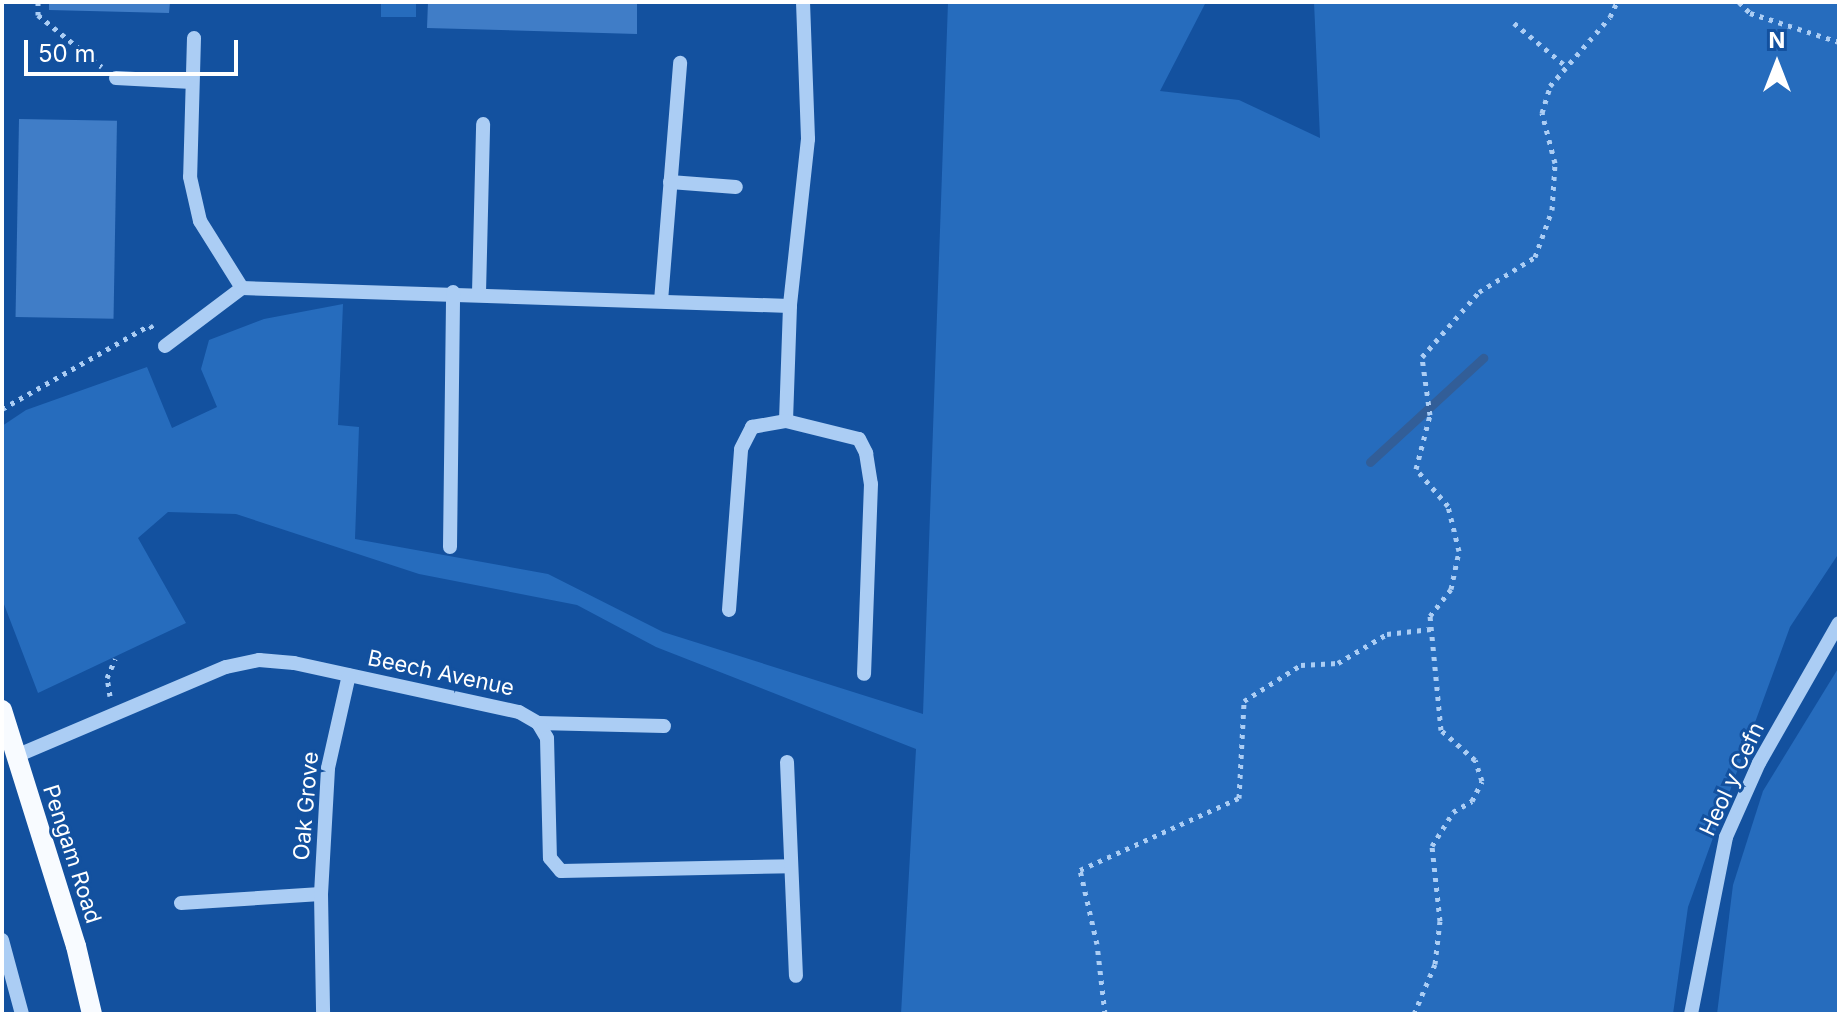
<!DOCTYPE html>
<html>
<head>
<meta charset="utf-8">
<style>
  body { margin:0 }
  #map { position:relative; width:1841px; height:1016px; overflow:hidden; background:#13519f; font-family:Inter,sans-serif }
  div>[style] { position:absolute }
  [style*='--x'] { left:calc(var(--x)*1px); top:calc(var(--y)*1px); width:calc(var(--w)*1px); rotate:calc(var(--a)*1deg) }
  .green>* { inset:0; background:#266cbd; transform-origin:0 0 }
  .stream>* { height:9px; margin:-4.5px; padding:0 4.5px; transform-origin:4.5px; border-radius:4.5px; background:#325e98 }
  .building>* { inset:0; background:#407dc7; transform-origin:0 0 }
  .path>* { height:5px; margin-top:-2.5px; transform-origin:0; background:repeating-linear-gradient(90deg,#abcdf4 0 4px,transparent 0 10px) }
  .minor>* { height:14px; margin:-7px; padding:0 7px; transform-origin:7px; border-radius:7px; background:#abcdf4 }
  .major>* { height:20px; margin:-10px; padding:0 10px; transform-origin:10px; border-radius:10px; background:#f8fbff }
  span { translate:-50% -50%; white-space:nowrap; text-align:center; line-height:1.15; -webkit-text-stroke:6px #13519f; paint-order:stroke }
  .street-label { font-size:22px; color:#fff }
  .frame { position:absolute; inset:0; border:4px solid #fff; pointer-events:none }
  .north { position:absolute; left:1737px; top:24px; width:80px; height:80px; -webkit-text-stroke:6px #13519f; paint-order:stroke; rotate:0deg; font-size:22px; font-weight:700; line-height:32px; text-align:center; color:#fff }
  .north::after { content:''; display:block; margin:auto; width:28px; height:36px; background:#fff; clip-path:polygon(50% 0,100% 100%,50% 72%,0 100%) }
  .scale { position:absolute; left:24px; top:40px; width:214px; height:36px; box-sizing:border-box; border:4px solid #fff; border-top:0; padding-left:10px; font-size:24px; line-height:28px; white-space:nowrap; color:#fff; -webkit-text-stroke:6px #13519f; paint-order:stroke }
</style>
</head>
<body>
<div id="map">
  <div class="green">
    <div style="left:381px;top:2px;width:35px;height:15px"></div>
    <div style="clip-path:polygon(948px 2px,1206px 2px,1160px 91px,1239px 100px,1320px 138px,1314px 2px,1839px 2px,1839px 553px,1790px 627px,1735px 777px,1688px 907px,1673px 1014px,901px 1014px,916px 749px,656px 647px,577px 605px,419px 574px,236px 514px,168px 512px,138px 538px,186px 623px,38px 693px,2px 599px,2px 426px,26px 410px,147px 367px,172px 428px,217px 407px,201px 369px,209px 340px,264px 319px,343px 304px,338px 425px,359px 427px,355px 539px,548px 574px,663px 632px,923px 714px)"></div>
    <div style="clip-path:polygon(1839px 667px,1839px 1014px,1717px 1014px,1733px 885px,1763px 791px)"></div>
  </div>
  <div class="stream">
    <div style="--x:1370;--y:462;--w:154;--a:-42.6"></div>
  </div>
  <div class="building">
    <div style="clip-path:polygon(49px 2px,170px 2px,169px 13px,49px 10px)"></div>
    <div style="clip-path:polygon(428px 2px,637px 2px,637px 34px,427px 28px)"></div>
    <div style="left:19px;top:119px;width:98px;height:198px;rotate:1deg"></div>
  </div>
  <div class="path">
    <div style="--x:38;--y:2;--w:13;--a:90"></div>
    <div style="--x:38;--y:15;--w:82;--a:39.1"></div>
    <div style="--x:1739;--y:2;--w:16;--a:45"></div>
    <div style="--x:1750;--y:13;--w:94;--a:18"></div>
    <div style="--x:1514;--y:23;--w:69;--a:39.7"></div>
    <div style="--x:2;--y:409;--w:170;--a:-29.6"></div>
    <div style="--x:150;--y:325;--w:5;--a:53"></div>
    <div style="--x:110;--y:696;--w:18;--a:-99"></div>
    <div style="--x:107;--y:678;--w:21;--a:-67"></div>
    <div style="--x:1105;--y:1014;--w:70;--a:-96.5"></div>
    <div style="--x:1097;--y:944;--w:76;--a:-102.9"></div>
    <div style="--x:1080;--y:870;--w:175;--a:-24.4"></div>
    <div style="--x:1239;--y:798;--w:97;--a:-87"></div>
    <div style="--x:1244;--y:701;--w:67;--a:-32.3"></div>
    <div style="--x:1301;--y:665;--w:37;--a:-3"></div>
    <div style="--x:1338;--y:663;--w:57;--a:-30.6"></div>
    <div style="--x:1387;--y:634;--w:44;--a:-6.5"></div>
    <div style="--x:1414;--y:1014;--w:54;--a:-67.2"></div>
    <div style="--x:1435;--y:964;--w:43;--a:-83.4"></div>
    <div style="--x:1440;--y:921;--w:75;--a:-96.1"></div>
    <div style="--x:1432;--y:846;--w:40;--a:-58"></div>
    <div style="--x:1453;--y:812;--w:22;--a:-30"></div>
    <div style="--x:1472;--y:801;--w:22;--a:-63"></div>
    <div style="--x:1482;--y:781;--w:22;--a:-108"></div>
    <div style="--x:1475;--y:760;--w:45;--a:-138.6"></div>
    <div style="--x:1441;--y:730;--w:115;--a:-95.5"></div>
    <div style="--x:1430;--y:616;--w:34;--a:-52"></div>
    <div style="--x:1451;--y:589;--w:39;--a:-78"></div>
    <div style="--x:1459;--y:551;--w:46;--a:-103.7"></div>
    <div style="--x:1448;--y:506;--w:49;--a:-130.9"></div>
    <div style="--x:1416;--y:469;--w:56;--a:-75.5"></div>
    <div style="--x:1430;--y:415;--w:59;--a:-97.9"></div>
    <div style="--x:1422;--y:357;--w:86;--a:-48.8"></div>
    <div style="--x:1479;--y:292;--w:66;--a:-32"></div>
    <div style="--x:1535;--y:257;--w:50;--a:-70.1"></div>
    <div style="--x:1552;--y:210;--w:47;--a:-86.3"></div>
    <div style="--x:1555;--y:163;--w:52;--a:-104.6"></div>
    <div style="--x:1542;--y:113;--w:28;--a:-73"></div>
    <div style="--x:1550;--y:86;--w:91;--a:-49"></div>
    <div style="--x:1610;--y:17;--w:17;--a:-65"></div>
  </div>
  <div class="minor">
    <div style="--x:803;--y:2;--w:137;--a:87.9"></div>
    <div style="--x:808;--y:139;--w:168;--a:96.2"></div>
    <div style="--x:790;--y:306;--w:115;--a:92"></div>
    <div style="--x:786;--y:421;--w:75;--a:13.9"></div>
    <div style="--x:859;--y:439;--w:16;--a:63"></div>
    <div style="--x:866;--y:453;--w:31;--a:81"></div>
    <div style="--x:871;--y:484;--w:190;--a:92.1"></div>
    <div style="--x:194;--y:38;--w:139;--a:91.6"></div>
    <div style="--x:190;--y:177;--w:45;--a:77.2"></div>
    <div style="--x:200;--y:221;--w:79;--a:57.9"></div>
    <div style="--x:116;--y:78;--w:76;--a:3"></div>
    <div style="--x:670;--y:182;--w:66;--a:4.3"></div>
    <div style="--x:479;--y:293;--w:169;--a:-88.6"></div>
    <div style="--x:661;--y:301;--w:239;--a:-85.4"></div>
    <div style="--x:165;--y:346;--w:96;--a:-37"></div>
    <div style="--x:242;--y:288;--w:548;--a:1.88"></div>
    <div style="--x:450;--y:547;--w:255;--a:-89.3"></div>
    <div style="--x:729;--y:610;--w:161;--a:-85.7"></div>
    <div style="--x:741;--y:449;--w:25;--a:-63"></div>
    <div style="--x:752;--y:427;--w:35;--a:-10"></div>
    <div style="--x:538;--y:723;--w:126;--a:1.4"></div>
    <div style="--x:16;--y:756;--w:228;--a:-23"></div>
    <div style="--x:226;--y:667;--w:34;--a:-12"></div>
    <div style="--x:259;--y:660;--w:35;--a:5"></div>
    <div style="--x:294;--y:663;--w:230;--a:12.3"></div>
    <div style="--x:519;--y:712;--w:22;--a:30"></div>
    <div style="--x:538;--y:723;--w:17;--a:59"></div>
    <div style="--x:547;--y:738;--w:120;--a:88.6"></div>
    <div style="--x:550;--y:858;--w:17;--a:50"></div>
    <div style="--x:561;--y:871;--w:230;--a:-1.2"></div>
    <div style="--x:787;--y:762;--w:214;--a:87.6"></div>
    <div style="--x:321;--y:894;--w:126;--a:-86.8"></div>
    <div style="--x:328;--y:768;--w:95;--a:-77.3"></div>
    <div style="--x:181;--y:903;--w:140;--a:-3.7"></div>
    <div style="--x:321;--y:894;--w:120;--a:89"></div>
    <div style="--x:2;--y:940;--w:77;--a:74.9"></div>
    <div style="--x:1691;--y:1014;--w:180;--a:-78.8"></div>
    <div style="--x:1726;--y:837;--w:81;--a:-66"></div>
    <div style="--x:1759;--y:763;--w:161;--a:-60.3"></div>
  </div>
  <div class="major">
    <div style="--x:2;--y:710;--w:247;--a:72.6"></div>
    <div style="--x:76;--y:946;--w:70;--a:76.8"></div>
  </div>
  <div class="street-label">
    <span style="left:441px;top:673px;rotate:12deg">Beech Avenue</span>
    <span style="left:1732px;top:779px;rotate:-65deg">Heol y Cefn</span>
    <span style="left:306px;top:806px;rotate:-85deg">Oak Grove</span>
    <span style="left:72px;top:854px;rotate:72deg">Pengam Road</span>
  </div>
  <div class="frame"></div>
  <div class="north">N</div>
  <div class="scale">50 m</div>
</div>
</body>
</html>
